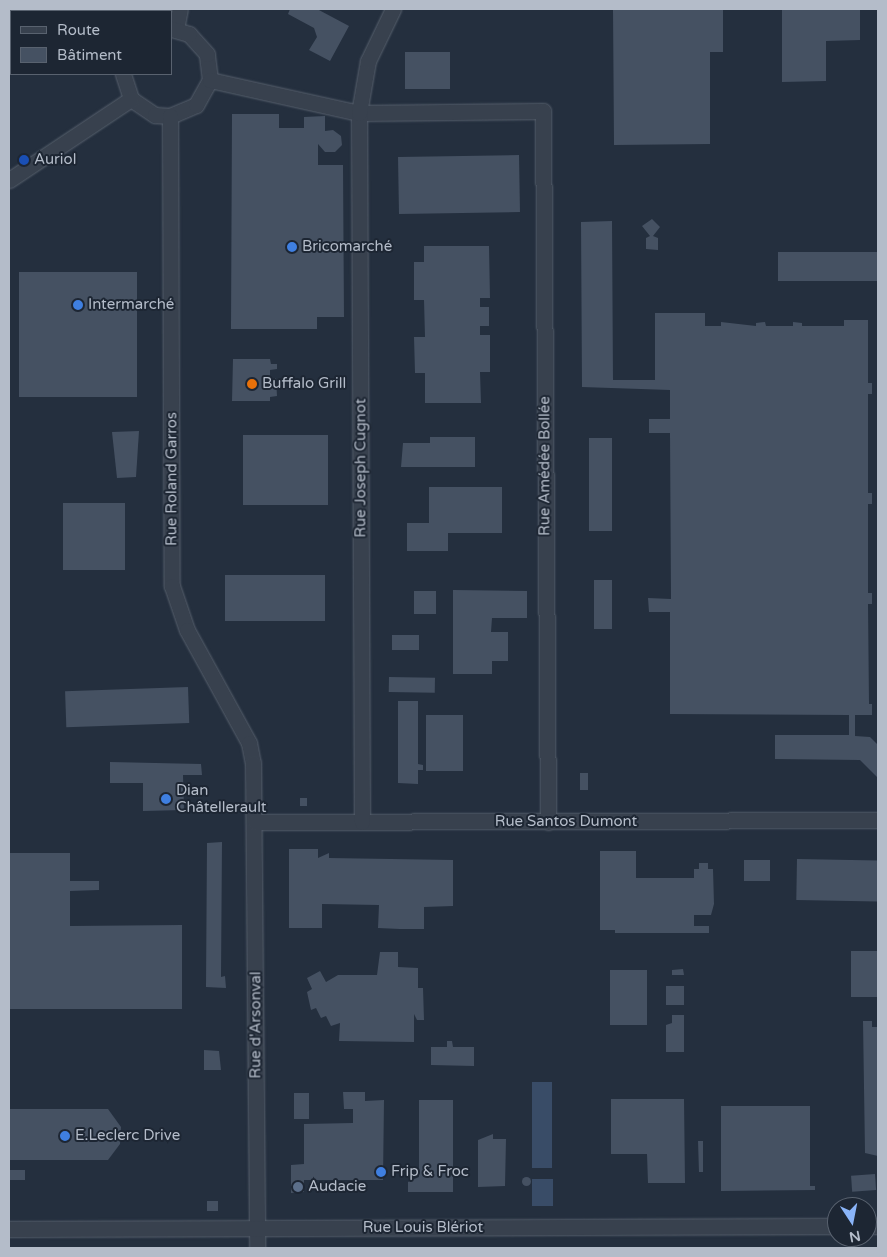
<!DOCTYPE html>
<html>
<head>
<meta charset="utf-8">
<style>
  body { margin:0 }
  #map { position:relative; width:887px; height:1257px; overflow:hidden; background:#242f3e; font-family:"Varela Round",sans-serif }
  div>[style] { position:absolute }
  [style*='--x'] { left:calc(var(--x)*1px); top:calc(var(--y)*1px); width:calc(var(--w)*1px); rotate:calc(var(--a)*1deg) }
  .water>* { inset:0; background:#394c67; transform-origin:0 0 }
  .building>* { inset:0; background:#455162; transform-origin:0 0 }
  .round { border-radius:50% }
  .roads { filter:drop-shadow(0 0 1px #565f6c) drop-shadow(0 0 1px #565f6c) }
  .street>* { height:15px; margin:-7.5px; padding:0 7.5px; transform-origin:7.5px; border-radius:7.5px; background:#38414e }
  .dots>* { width:14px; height:14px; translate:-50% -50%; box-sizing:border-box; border:2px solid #1d2633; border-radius:50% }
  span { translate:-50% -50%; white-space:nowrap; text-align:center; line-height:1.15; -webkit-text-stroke:4px #1d2633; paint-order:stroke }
  .poi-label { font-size:15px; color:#b4bcc9 }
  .left { translate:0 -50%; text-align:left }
  .street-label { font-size:15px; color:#b4bcc9 }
  .frame { position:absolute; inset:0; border:10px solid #b4bcc9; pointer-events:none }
  .legend { position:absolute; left:10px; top:10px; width:162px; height:65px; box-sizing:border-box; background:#1d2633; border:1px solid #59626f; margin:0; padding:6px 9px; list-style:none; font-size:15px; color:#b4bcc9 }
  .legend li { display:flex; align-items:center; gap:10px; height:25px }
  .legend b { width:25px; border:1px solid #59626f }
  .north { position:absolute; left:827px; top:1197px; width:50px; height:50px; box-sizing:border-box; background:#1d2633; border:1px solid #59626f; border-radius:50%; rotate:169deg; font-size:14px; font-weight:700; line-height:20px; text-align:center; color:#b4bcc9 }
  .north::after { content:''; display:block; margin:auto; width:18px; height:22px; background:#8ab4f8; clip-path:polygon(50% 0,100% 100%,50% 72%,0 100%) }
</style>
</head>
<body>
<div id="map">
  <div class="water">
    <div style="left:532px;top:1082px;width:20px;height:86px"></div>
    <div style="left:532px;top:1179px;width:21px;height:27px"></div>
  </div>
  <div class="building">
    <div style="clip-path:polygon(9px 9px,38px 9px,11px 11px,11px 24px)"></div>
    <div style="clip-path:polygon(290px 9px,317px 9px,349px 26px,330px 61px,309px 50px,317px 37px,314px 28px,288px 14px)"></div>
    <div style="clip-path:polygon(613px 9px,723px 9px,723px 52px,710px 52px,710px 144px,614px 145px)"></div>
    <div style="clip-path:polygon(782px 9px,860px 9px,860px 40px,826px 41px,826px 81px,782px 82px)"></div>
    <div style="left:405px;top:52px;width:45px;height:37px"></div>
    <div style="clip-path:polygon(232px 114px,279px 114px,279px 128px,304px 128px,304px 117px,325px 116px,325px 131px,333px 130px,341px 136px,342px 145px,335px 152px,325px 152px,318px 144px,318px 165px,343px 165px,344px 317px,317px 317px,317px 329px,231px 329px)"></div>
    <div style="left:519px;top:155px;width:57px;height:121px;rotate:89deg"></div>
    <div style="clip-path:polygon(652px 219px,660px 227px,653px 236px,658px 238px,658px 250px,646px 249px,646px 238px,650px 236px,642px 226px)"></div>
    <div style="clip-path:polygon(612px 221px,613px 380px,655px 380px,655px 313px,705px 313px,705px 326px,721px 326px,721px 322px,756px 326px,756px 323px,765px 322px,766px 326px,793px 326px,793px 322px,802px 323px,802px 326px,844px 326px,844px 320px,868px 320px,868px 383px,872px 383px,872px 394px,868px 394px,868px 493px,872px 493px,872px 504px,868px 504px,868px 593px,872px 593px,872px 604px,868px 604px,869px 704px,872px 704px,872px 715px,855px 715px,855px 736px,870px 737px,878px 745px,878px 778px,860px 760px,775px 759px,775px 735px,849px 735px,849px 715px,670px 714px,670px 612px,649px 612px,648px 598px,671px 599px,670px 433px,649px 433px,649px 419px,670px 419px,670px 390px,582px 387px,581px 222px)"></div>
    <div style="clip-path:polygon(424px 246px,489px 246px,490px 298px,480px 298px,480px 307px,489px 307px,489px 326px,480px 326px,480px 335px,490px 335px,490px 372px,480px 372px,481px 403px,425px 403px,425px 373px,415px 373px,414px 337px,425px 337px,424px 300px,414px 300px,414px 262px,424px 262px)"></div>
    <div style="left:878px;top:252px;width:29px;height:100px;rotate:90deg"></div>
    <div style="left:137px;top:272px;width:125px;height:118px;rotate:90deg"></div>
    <div style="clip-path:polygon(233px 359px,270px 359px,271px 364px,277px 364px,277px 369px,270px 370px,270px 379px,276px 378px,277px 396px,270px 397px,270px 401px,232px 401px)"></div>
    <div style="clip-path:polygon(139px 431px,136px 477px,117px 478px,112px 432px)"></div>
    <div style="left:243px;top:435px;width:85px;height:70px"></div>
    <div style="clip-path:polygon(430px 437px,475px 437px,475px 467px,401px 467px,403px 443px,430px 443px)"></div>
    <div style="left:589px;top:438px;width:23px;height:93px"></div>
    <div style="clip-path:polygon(429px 487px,502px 487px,502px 533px,448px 533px,448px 551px,407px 551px,407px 523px,429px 523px)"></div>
    <div style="left:63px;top:503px;width:62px;height:67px"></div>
    <div style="left:225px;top:575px;width:100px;height:46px"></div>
    <div style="left:594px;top:580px;width:18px;height:49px"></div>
    <div style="clip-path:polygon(453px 590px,527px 591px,527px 618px,492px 618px,491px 632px,508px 632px,508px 661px,492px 661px,492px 674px,453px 674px)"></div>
    <div style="left:414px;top:591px;width:22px;height:23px"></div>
    <div style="left:392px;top:635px;width:27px;height:15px"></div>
    <div style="left:389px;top:677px;width:46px;height:15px;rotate:1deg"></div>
    <div style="left:188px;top:687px;width:36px;height:123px;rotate:88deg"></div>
    <div style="clip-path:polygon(398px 701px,418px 701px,418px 764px,423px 765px,423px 770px,418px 770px,418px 784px,398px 783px)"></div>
    <div style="left:463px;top:715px;width:56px;height:37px;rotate:90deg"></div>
    <div style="clip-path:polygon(110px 762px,201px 764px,202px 775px,183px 775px,184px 810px,143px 811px,143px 783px,110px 783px)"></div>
    <div style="left:580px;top:773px;width:8px;height:17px"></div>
    <div style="left:300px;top:798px;width:7px;height:8px"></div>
    <div style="clip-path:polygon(222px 842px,221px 977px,225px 976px,226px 988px,206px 987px,207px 843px)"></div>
    <div style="clip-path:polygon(289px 849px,318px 849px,318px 858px,329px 853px,329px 858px,453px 860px,453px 906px,424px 907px,424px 929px,400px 929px,378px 928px,379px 905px,322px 904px,322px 928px,289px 928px)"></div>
    <div style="clip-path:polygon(600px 851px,636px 851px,636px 878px,694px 878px,694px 869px,699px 869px,699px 863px,708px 863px,708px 869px,713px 869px,714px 904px,711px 915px,694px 915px,694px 926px,709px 926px,709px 933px,615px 933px,615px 930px,600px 930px)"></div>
    <div style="clip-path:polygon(9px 853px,70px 853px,70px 881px,99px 881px,99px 890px,70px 891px,70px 926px,182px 925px,182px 1009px,9px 1009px)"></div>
    <div style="left:797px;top:859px;width:81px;height:41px;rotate:1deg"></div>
    <div style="left:744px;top:860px;width:26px;height:21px"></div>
    <div style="left:851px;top:951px;width:26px;height:46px"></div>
    <div style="clip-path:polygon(380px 952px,398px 952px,398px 967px,418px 968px,418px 988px,423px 988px,424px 1020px,417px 1020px,414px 1014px,414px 1042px,339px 1041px,340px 1023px,331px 1026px,326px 1016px,321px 1018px,316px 1008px,311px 1010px,307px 992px,312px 989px,307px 978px,320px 971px,326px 982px,338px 975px,377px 975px)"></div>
    <div style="clip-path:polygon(683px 969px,684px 975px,672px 975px,672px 970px)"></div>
    <div style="left:610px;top:970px;width:37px;height:55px"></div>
    <div style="left:666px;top:986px;width:18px;height:19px"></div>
    <div style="clip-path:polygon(672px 1015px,684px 1015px,684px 1052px,666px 1052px,666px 1025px,672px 1023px)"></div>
    <div style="clip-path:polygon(863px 1021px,872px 1021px,872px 1027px,878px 1027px,878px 1156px,865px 1153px)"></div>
    <div style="clip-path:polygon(447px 1041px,452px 1041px,453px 1047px,474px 1047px,474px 1066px,431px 1065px,431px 1047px,447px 1047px)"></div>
    <div style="clip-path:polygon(204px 1050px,219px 1051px,221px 1070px,204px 1070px)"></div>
    <div style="clip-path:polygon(343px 1092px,365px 1092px,365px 1101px,384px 1100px,383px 1180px,304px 1180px,304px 1192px,291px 1193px,291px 1165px,304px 1164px,304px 1124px,353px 1123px,353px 1109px,344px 1109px)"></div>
    <div style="left:294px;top:1093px;width:15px;height:26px"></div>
    <div style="clip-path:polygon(611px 1099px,684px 1099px,685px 1183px,648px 1183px,647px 1154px,611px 1154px)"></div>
    <div style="clip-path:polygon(419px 1100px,453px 1100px,453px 1192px,408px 1192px,408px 1182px,419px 1177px)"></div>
    <div style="clip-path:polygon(721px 1106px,810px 1106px,810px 1186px,815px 1186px,815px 1190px,721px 1191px)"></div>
    <div style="clip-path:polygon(9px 1109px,108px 1109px,121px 1127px,120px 1144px,108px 1160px,9px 1160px)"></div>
    <div style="clip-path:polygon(493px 1134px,493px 1139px,506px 1139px,505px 1186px,478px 1187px,478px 1140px)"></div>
    <div style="clip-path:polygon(698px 1141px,703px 1141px,703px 1172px,699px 1172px)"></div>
    <div style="left:9px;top:1170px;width:16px;height:10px"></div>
    <div style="left:875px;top:1174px;width:16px;height:24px;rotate:86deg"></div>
    <div class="round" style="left:521.5px;top:1176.5px;width:9px;height:9px"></div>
    <div style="left:207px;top:1201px;width:11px;height:10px"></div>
  </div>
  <div class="roads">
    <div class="street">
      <div style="--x:113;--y:9;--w:3;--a:45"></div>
      <div style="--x:176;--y:29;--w:20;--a:-79"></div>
      <div style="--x:123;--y:74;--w:26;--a:72"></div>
      <div style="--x:131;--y:99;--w:29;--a:34"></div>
      <div style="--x:155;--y:115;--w:15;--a:4"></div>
      <div style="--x:170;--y:116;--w:28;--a:-23"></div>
      <div style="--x:196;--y:105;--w:29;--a:-61"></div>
      <div style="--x:210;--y:80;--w:26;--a:-97"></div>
      <div style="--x:207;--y:54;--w:27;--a:-132"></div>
      <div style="--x:189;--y:34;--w:19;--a:-164"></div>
      <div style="--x:210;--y:80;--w:153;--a:12.5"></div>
      <div style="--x:359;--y:113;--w:184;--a:-0.6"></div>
      <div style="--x:543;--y:111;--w:711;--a:89.6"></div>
      <div style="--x:170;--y:116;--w:470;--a:89.8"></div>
      <div style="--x:172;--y:586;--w:46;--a:71.2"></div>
      <div style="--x:187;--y:630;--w:129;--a:61.2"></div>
      <div style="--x:249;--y:743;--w:20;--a:79"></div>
      <div style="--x:253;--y:763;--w:485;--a:89.5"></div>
      <div style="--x:9;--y:180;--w:146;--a:-33.6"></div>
      <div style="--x:255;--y:822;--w:623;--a:-0.18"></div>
      <div style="--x:362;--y:822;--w:709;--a:-90.24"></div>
      <div style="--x:359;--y:113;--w:53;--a:-80.2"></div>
      <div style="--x:368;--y:61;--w:58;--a:-64.3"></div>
      <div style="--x:867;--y:1226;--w:11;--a:0"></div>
      <div style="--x:9;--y:1229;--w:828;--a:-0.21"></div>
    </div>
  </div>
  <div class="dots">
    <div style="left:24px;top:160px;background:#1a4fb4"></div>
    <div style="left:292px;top:247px;background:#3f7fe0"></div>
    <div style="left:78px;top:305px;background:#3f7fe0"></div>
    <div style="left:252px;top:384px;background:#e8710a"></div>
    <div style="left:166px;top:799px;background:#3f7fe0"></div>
    <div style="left:65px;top:1136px;background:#3f7fe0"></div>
    <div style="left:381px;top:1172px;background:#3f7fe0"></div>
    <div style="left:298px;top:1187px;background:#5c6f8a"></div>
  </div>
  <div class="poi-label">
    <span class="left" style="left:34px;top:160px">Auriol</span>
    <span class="left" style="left:302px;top:247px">Bricomarché</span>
    <span class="left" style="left:88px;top:305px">Intermarché</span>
    <span class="left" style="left:262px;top:384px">Buffalo Grill</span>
    <span class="left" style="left:176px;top:799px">Dian<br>Châtellerault</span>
    <span class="left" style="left:75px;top:1136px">E.Leclerc Drive</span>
    <span class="left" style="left:391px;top:1172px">Frip &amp; Froc</span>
    <span class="left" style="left:308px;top:1187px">Audacie</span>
  </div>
  <div class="street-label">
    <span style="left:545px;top:466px;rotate:-90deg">Rue Amédée Bollée</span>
    <span style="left:361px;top:468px;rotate:-90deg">Rue Joseph Cugnot</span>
    <span style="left:172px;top:479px;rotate:-90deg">Rue Roland Garros</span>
    <span style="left:566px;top:822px">Rue Santos Dumont</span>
    <span style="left:256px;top:1025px;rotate:-90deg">Rue d'Arsonval</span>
    <span style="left:423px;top:1228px">Rue Louis Blériot</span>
  </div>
  <div class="frame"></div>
  <ul class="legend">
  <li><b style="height:6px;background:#38414e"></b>Route</li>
  <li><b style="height:14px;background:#455162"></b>Bâtiment</li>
  </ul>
  <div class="north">N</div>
</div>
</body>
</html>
